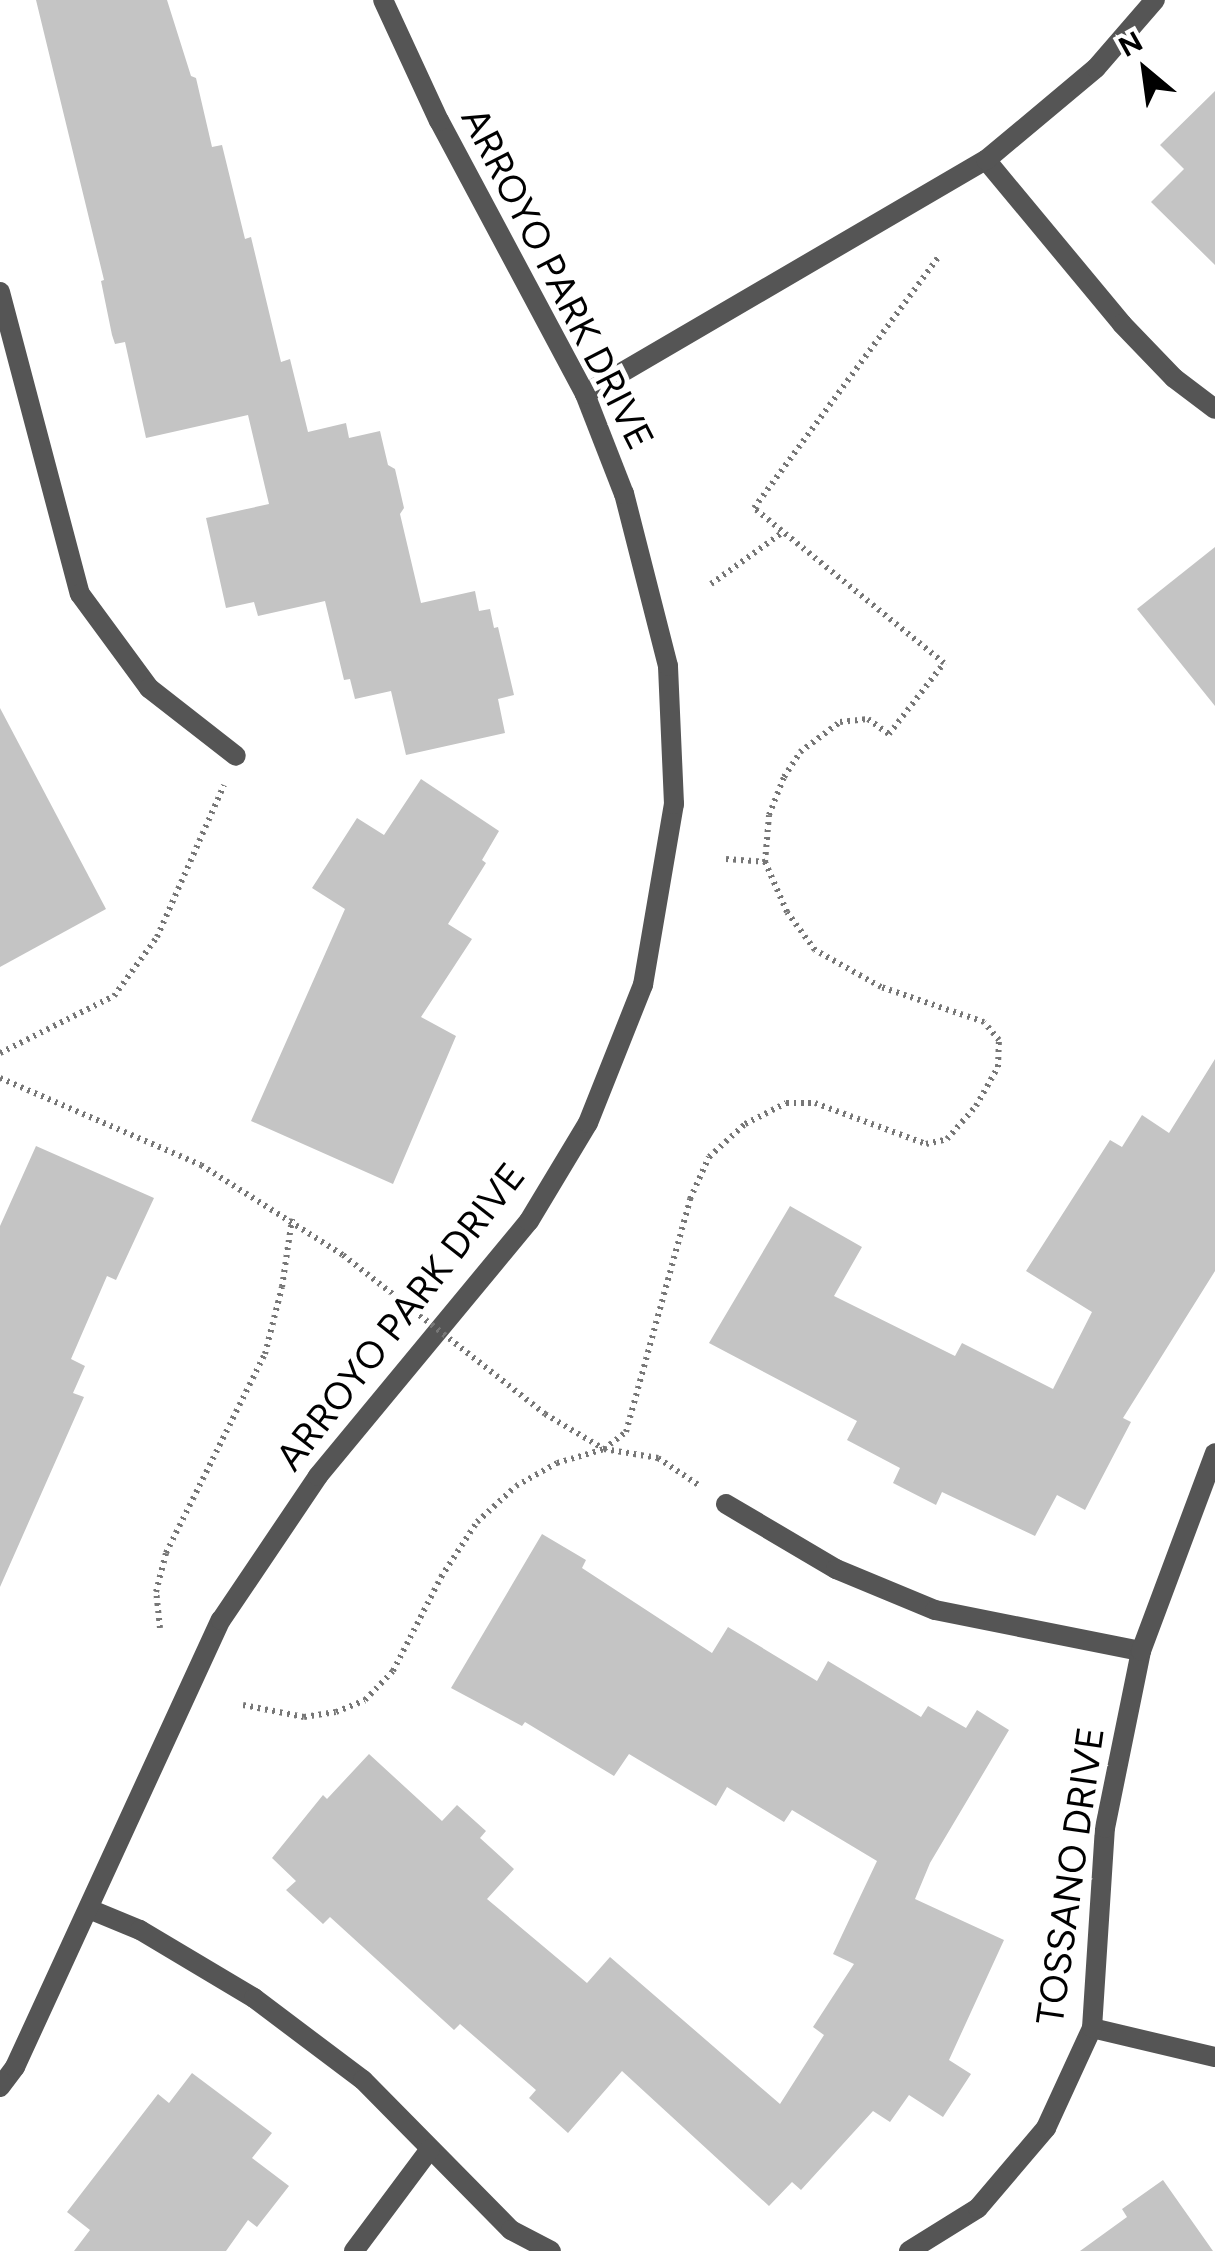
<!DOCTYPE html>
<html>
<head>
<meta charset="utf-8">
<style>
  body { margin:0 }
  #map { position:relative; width:1215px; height:2251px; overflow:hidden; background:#fff; font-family:Figtree,sans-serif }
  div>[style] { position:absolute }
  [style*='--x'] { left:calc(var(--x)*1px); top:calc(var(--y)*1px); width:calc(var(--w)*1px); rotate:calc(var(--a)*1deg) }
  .building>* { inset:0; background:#c4c4c4 }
  .path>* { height:6px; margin-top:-3px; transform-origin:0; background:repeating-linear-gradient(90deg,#777 0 2.5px,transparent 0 7.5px) }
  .minor>* { height:20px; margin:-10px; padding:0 10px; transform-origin:10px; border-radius:10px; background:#555 }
  .path-bridge>* { height:6px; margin-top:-3px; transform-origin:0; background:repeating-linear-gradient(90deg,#777 0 2.5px,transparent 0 7.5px) }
  span { translate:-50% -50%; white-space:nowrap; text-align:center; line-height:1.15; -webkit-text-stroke:10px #fff; paint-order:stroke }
  .street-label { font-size:38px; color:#000 }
  .north { position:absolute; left:1095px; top:20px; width:100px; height:100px; -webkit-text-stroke:8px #fff; paint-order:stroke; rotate:331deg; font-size:28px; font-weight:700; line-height:40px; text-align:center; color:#000 }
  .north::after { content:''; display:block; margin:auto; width:35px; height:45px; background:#000; clip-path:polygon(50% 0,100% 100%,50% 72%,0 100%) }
</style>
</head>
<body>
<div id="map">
  <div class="building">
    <div style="clip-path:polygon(36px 0,167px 0,191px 76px,196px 78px,212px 147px,222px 145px,245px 239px,251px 237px,281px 362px,290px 359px,308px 432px,346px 423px,349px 438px,380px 431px,388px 465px,395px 469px,404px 508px,400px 514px,421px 603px,475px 591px,479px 611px,490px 609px,494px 628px,498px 627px,514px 695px,498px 699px,505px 733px,406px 755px,391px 691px,355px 699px,350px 679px,344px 680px,325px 601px,258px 616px,254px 602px,226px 608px,206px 518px,269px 504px,248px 415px,146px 438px,125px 342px,115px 344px,112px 335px,101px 281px,104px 280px)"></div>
    <div style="clip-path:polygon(1215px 91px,1215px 265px,1151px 202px,1184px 169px,1160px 145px)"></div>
    <div style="clip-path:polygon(1215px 547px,1215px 706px,1137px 609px)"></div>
    <div style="clip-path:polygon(0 708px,106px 909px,0 967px)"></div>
    <div style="clip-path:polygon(421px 779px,499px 831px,482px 860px,486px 863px,448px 924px,472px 939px,421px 1017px,456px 1036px,393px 1184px,251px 1121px,345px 909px,312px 888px,357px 818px,384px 835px)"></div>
    <div style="clip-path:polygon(1215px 1059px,1215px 1271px,1123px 1418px,1131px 1422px,1085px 1510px,1057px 1495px,1035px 1536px,942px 1492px,936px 1505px,893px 1483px,900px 1468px,847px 1440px,857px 1421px,709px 1343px,790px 1206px,862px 1247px,834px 1296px,955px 1356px,962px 1343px,1053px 1389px,1092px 1312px,1026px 1271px,1110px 1140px,1122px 1147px,1142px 1115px,1169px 1133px)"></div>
    <div style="clip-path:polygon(36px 1146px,154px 1198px,116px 1280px,107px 1276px,71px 1359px,85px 1366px,73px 1393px,84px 1397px,0 1587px,0 1226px)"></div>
    <div style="clip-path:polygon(542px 1534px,586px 1560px,582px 1568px,712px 1653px,728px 1627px,817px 1681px,828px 1661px,921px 1717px,928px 1706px,966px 1728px,977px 1710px,1009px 1730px,930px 1863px,915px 1899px,1004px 1940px,949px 2060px,971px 2074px,943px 2117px,909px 2095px,890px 2122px,873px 2111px,801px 2190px,792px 2182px,769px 2206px,622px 2071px,568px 2133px,529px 2098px,536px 2090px,460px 2024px,454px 2030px,330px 1917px,323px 1924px,286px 1890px,296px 1881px,272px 1858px,323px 1795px,327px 1799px,369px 1754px,442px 1821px,457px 1805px,486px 1831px,480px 1838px,514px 1869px,487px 1899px,587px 1983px,610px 1957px,780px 2104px,824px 2035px,813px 2027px,854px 1964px,833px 1954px,877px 1861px,792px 1810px,784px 1822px,727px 1787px,716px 1806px,629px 1754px,614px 1776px,525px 1722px,522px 1726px,451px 1688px)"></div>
    <div style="clip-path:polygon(192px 2073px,272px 2133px,252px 2158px,289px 2186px,257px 2227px,248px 2220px,226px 2251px,74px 2251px,90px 2230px,67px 2212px,158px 2094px,169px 2103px)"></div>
    <div style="clip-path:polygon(1163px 2180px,1213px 2251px,1080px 2251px,1127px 2217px,1122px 2209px)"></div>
  </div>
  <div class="path">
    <div style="--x:711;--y:584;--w:89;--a:-35.8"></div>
    <div style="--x:726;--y:859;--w:39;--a:4"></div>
    <div style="--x:0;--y:1053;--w:127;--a:-26.6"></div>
    <div style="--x:114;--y:996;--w:73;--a:-53.9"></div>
    <div style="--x:157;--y:937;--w:166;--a:-66.2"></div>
    <div style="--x:0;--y:1078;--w:219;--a:23.4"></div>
    <div style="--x:201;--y:1165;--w:168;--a:32.4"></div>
    <div style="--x:545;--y:1414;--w:69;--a:30.7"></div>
    <div style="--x:604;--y:1449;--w:55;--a:9.5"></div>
    <div style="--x:658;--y:1458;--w:50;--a:33.7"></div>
    <div style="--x:160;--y:1628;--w:36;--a:-96"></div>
    <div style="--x:156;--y:1592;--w:40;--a:-75.6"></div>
    <div style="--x:166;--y:1553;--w:222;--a:-63.6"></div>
    <div style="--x:265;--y:1354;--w:69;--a:-75.8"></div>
    <div style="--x:282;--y:1287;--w:69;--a:-81.6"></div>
    <div style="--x:243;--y:1705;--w:62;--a:11.1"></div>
    <div style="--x:304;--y:1717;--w:32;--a:-9"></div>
    <div style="--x:336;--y:1712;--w:31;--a:-22"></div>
    <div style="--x:365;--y:1700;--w:40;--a:-46"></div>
    <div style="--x:393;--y:1671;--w:106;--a:-62.9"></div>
    <div style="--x:441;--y:1577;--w:66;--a:-56.8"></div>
    <div style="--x:477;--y:1522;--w:53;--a:-42.7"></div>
    <div style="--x:516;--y:1486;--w:47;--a:-29.3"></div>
    <div style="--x:557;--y:1463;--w:49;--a:-16.6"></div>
    <div style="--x:604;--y:1449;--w:28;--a:-38"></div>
    <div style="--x:626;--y:1432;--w:242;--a:-74.6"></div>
    <div style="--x:690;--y:1199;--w:46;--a:-65.7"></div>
    <div style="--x:709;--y:1157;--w:49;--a:-42.5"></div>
    <div style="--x:745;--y:1124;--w:46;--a:-27.1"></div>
    <div style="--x:786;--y:1103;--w:29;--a:0"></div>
    <div style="--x:815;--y:1103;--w:118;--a:20.3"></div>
    <div style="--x:926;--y:1144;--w:22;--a:-13"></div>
    <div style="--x:947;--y:1139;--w:44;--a:-48.7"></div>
    <div style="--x:976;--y:1106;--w:45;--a:-60.6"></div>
    <div style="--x:998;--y:1067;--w:27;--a:-88"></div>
    <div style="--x:999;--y:1040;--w:23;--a:-130"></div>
    <div style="--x:984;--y:1022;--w:109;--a:-161.2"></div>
    <div style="--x:881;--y:987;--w:76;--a:-150.7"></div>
    <div style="--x:815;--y:950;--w:47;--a:-126.4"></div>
    <div style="--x:787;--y:912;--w:55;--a:-113.7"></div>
    <div style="--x:765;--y:862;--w:47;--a:-85.1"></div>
    <div style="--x:769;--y:815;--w:41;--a:-68.5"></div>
    <div style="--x:784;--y:777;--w:30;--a:-57"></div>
    <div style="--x:800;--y:752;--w:50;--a:-36.9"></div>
    <div style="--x:840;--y:722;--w:28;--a:-6"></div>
    <div style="--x:868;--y:719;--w:26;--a:36"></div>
    <div style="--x:889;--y:734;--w:90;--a:-52.2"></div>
    <div style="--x:944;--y:663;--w:245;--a:-140.8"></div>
    <div style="--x:754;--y:508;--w:314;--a:-53.7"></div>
  </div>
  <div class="minor">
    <div style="--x:986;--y:160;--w:213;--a:50.3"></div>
    <div style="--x:1122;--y:324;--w:75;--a:46.1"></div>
    <div style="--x:1174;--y:378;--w:51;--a:37.1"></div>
    <div style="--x:0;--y:292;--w:312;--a:75.2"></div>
    <div style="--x:80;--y:594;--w:117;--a:53.7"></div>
    <div style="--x:149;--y:688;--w:110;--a:38"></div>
    <div style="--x:585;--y:394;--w:464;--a:-30.3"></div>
    <div style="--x:986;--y:160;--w:143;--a:-39.9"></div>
    <div style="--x:1096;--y:68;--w:90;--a:-49.1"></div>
    <div style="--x:726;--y:1504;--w:128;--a:30.6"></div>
    <div style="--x:836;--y:1569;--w:107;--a:22.5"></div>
    <div style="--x:935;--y:1610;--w:210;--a:11.3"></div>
    <div style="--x:89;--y:1909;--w:55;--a:22.4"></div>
    <div style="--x:140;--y:1930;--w:133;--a:30.8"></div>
    <div style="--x:254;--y:1998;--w:136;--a:37"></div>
    <div style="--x:363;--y:2080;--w:211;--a:45.4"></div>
    <div style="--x:511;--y:2230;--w:45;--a:27.7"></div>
    <div style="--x:1092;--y:2028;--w:126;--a:13.3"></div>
    <div style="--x:0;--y:2087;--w:25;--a:-53"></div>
    <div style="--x:15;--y:2067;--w:492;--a:-65.3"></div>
    <div style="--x:221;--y:1620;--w:174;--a:-56"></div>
    <div style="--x:318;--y:1476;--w:331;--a:-50.4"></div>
    <div style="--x:529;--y:1221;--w:114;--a:-59"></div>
    <div style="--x:588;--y:1123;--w:149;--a:-68.3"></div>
    <div style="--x:643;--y:985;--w:184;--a:-80.3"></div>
    <div style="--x:674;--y:804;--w:138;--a:-92.5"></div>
    <div style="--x:668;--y:666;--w:178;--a:-104.3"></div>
    <div style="--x:624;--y:494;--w:107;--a:-111.3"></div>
    <div style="--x:585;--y:394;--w:310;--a:-118.1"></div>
    <div style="--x:439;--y:121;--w:133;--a:-114.8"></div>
    <div style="--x:354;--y:2251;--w:127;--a:-53.3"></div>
    <div style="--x:909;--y:2251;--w:81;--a:-31.9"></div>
    <div style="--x:978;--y:2208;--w:105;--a:-49.6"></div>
    <div style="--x:1046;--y:2128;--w:110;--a:-65.3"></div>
    <div style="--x:1092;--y:2028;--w:200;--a:-86.3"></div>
    <div style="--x:1105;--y:1828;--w:181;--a:-78.5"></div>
    <div style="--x:1141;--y:1651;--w:211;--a:-69.5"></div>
  </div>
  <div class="path-bridge">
    <div style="--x:343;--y:1255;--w:257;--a:38.2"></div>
  </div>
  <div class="street-label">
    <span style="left:557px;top:279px;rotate:63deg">ARROYO PARK DRIVE</span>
    <span style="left:401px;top:1317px;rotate:-52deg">ARROYO PARK DRIVE</span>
    <span style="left:1071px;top:1876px;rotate:-82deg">TOSSANO DRIVE</span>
  </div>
  <div class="north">N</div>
</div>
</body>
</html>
